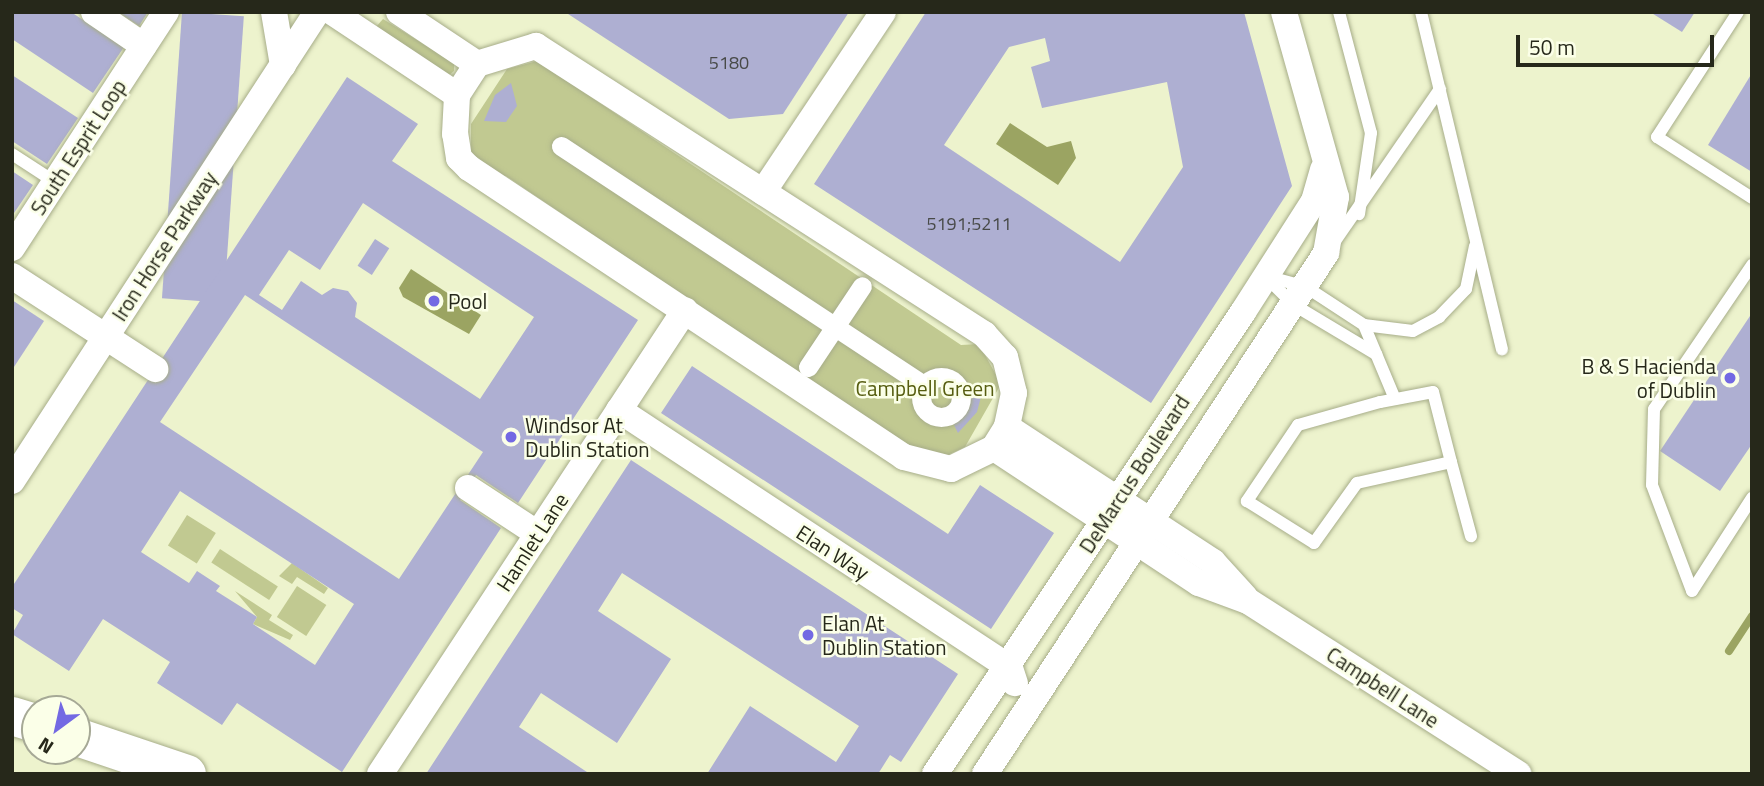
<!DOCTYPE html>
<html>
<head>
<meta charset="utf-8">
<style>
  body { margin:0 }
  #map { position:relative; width:1764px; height:786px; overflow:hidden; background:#edf3cd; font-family:"Titillium Web",sans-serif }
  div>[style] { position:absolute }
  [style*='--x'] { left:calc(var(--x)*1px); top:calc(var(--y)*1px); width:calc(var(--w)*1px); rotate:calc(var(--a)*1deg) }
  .green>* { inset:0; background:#c1c991; transform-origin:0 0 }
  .water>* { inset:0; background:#9ba462 }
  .stream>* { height:8px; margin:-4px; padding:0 4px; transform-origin:4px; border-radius:4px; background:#9ba462 }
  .building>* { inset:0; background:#aeafd2; transform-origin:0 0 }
  .roads { filter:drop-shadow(0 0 2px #a7ad89) drop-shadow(0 0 2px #a7ad89) }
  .service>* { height:12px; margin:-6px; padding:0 6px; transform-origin:6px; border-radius:6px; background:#fff }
  .pedestrian>* { height:19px; margin:-9.5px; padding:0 9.5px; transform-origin:9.5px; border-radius:9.5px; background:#fff }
  .pedestrian>.ring { margin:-9.5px; padding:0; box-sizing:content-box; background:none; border:19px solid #fff; border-radius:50% }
  .minor>* { height:26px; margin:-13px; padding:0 13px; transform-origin:13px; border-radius:13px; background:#fff }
  .primary>* { height:38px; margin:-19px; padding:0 19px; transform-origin:19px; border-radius:19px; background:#fff }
  .dots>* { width:19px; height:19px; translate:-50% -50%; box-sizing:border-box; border:4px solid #fbffe8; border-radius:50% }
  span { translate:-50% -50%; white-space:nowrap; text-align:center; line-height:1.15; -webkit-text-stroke:5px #fbffe8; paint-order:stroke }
  .number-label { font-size:18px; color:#484a48 }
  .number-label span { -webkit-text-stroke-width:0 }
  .street-label { font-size:21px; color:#26281a }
  .poi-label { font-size:21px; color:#26281a }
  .left { translate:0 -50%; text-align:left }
  .right { translate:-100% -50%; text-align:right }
  .park-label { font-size:21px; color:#565d10 }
  .frame { position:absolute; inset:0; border:14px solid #26281a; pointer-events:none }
  .north { position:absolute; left:21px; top:695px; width:70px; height:70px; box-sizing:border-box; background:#fbffe8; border:2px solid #a6a996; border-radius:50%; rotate:213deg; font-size:19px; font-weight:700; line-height:28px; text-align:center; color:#26281a }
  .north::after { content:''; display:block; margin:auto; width:24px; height:32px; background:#7369e3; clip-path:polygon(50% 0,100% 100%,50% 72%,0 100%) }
  .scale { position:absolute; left:1516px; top:35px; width:198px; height:32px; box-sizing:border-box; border:4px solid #26281a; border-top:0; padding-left:9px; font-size:21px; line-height:24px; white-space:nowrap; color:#26281a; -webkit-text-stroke:5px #fbffe8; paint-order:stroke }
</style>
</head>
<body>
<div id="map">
  <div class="green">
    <div style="clip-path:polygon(383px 19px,454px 63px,454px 71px,448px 76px,375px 28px)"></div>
    <div style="clip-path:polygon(537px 61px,961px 345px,979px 344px,1001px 384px,965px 447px,941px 458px,903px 444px,506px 176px,493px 178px,471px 152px,471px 124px,507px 69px)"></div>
    <div style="left:187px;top:515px;width:34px;height:36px;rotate:32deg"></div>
    <div style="left:220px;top:549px;width:69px;height:16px;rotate:33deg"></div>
    <div style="clip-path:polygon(292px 563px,328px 588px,324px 594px,297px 577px,292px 584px,279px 576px)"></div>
    <div style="left:297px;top:586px;width:35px;height:37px;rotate:33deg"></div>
    <div style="clip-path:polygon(235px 591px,272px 615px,269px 620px,293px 635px,290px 640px,253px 624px,257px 617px)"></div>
  </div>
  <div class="water">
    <div style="clip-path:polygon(1010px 123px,1047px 147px,1071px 141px,1076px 158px,1058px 185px,996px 144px)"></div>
    <div style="clip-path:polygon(411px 269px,481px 315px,469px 334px,403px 297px,399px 288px)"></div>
  </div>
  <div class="stream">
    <div style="--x:1729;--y:651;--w:42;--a:-56.7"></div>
  </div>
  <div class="building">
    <div style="clip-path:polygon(12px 12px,71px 12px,124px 47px,93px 93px,12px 39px)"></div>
    <div style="clip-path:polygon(118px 12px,148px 12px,139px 26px)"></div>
    <div style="left:182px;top:12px;width:62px;height:287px;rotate:4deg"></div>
    <div style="clip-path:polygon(565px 12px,849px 12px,783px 114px,729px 119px)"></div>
    <div style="clip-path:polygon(evenodd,926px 12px,1244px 12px,1292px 186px,1151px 403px,814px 184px,926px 12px,1045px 38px,1050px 61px,1031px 67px,1042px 108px,1167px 82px,1183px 167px,1120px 262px,944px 145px,1009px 47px,1045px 38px)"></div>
    <div style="clip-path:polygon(1650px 12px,1695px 12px,1682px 32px)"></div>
    <div style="clip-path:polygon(1752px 73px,1752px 172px,1708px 145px)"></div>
    <div style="clip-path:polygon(12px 75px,78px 118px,47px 164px,12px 141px)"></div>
    <div style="clip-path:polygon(evenodd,347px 77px,418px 124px,392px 161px,638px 320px,518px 503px,476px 475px,460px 500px,501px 528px,342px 772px,237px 703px,222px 725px,157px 683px,170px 662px,103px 619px,69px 671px,12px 634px,23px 615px,12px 608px,12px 587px,347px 77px,363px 203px,534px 317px,480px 399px,355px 317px,357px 303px,348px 291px,333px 288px,322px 295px,301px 281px,282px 310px,259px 295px,289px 250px,320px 270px,363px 203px,347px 77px,245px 295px,483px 452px,399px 579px,160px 422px,245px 295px,347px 77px,180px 491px,354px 604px,315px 665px,253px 624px,257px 617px,216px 591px,220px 586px,197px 571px,189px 583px,141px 552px,180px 491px)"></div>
    <div style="clip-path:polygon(511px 83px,517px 106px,506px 122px,484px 121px,495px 95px)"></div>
    <div style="clip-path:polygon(12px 171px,33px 185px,12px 216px)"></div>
    <div style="left:375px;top:239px;width:17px;height:32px;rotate:33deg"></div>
    <div style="clip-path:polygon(12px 300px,44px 321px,12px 370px)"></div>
    <div style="clip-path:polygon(1752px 313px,1752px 444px,1720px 491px,1660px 451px)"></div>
    <div style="clip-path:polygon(692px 366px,948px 534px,980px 485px,1054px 533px,991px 629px,661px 413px)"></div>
    <div style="clip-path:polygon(982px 393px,977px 412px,958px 433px,948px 413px,959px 397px)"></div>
    <div style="clip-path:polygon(631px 460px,958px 674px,901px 762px,890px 755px,878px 774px,707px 774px,750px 706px,836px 762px,859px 726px,622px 573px,598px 611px,671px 659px,617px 743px,541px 693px,519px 727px,590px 774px,426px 774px)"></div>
  </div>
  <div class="roads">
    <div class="service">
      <div style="--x:1339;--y:12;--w:125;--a:75.2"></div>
      <div style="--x:1371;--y:133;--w:82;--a:98.4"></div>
      <div style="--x:1421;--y:12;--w:347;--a:76.5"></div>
      <div style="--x:1738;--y:12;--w:149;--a:122.9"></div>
      <div style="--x:1657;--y:137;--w:113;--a:32.7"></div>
      <div style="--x:12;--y:154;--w:51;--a:33.1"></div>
      <div style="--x:1331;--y:247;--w:192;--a:-55.4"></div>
      <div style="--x:1752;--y:265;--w:174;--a:124.2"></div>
      <div style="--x:1654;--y:409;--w:76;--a:91.5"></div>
      <div style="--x:1652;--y:485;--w:113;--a:69.3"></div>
      <div style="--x:1692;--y:591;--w:111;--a:-57.2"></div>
      <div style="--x:1266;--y:276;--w:41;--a:15.4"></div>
      <div style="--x:1306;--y:287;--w:69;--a:33.2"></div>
      <div style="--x:1364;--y:325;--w:49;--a:7"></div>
      <div style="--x:1413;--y:331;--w:30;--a:-28"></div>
      <div style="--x:1439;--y:317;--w:39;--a:-46"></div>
      <div style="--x:1466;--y:289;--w:44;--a:-78.2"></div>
      <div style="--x:1266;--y:277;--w:40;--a:45"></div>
      <div style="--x:1294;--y:305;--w:96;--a:30.9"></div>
      <div style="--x:1364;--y:325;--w:80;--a:67.3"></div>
      <div style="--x:1451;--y:462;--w:72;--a:-104.4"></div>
      <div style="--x:1433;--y:392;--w:54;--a:169.3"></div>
      <div style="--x:1380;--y:402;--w:85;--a:164.3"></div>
      <div style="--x:1298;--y:425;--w:92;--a:123.9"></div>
      <div style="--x:1247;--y:501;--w:79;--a:32.1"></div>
      <div style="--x:1314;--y:543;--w:74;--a:-54.4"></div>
      <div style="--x:1357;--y:483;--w:96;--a:-12.6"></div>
      <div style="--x:1451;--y:462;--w:77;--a:74.9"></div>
    </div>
    <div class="pedestrian">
      <div style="--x:561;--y:146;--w:436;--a:33.4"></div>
      <div style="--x:808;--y:367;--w:97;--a:-56.3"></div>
      <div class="ring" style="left:921px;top:377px;width:21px;height:21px"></div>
    </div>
    <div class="minor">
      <div style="--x:94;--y:12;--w:60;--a:34.2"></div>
      <div style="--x:274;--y:12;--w:54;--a:80.4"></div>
      <div style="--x:332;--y:12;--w:150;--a:33.6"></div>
      <div style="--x:399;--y:12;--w:94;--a:33.7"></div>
      <div style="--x:536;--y:46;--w:533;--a:32.74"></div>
      <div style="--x:984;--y:334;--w:31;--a:48"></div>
      <div style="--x:1005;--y:357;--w:37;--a:76"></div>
      <div style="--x:1014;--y:393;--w:35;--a:102"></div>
      <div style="--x:1007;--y:427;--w:25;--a:122"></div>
      <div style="--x:994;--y:448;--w:48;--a:154"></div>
      <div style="--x:951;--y:469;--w:49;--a:-165.7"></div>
      <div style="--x:904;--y:457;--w:522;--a:-146.4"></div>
      <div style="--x:469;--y:168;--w:14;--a:-135"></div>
      <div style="--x:459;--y:158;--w:24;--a:-99"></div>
      <div style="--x:455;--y:134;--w:39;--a:-87"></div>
      <div style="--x:457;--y:95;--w:37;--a:-57"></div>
      <div style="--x:477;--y:64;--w:62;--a:-17"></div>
      <div style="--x:763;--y:192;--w:216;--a:-56.3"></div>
      <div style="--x:12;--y:248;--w:282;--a:-56.9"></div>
      <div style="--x:12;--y:276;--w:171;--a:33"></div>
      <div style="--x:619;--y:410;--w:468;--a:33.4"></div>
      <div style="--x:1010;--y:668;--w:16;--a:72"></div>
      <div style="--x:1007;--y:427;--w:246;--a:33.2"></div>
      <div style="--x:1213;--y:562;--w:47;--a:47.6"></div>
      <div style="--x:994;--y:448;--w:245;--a:33.4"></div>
      <div style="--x:1199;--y:583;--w:52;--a:20.2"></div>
      <div style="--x:1248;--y:601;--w:321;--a:32.6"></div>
      <div style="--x:12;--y:481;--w:559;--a:-56.96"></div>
      <div style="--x:468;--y:488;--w:84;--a:33.3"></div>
      <div style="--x:380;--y:774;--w:555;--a:-56.68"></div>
      <div style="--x:935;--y:774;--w:555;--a:-56.31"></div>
      <div style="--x:1243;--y:312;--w:132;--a:-57.4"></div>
      <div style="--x:1314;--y:201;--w:33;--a:-74"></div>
      <div style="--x:985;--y:774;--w:623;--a:-56.79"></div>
      <div style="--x:1326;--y:253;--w:57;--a:-79.9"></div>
      <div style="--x:1336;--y:197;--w:192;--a:-105.7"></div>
    </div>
    <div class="primary">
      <div style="--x:12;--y:716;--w:24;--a:17"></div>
      <div style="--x:77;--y:737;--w:116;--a:18.6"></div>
    </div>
  </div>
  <div class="dots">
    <div style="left:434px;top:301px;background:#7369e3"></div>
    <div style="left:1730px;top:378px;background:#7369e3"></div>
    <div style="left:511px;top:437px;background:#7369e3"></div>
    <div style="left:808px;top:635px;background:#7369e3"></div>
  </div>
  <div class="number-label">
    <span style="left:729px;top:63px">5180</span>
    <span style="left:969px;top:224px">5191;5211</span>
  </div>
  <div class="street-label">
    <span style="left:78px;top:147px;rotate:-57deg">South Esprit Loop</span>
    <span style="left:164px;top:246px;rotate:-57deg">Iron Horse Parkway</span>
    <span style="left:1134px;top:474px;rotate:-57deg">DeMarcus Boulevard</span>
    <span style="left:532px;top:542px;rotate:-57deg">Hamlet Lane</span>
    <span style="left:833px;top:552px;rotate:33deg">Elan Way</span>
    <span style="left:1383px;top:687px;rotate:33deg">Campbell Lane</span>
  </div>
  <div class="poi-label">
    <span class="left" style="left:448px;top:301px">Pool</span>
    <span class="right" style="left:1716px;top:378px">B &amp; S Hacienda<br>of Dublin</span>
    <span class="left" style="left:525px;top:437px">Windsor At<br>Dublin Station</span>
    <span class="left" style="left:822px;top:635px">Elan At<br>Dublin Station</span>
  </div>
  <div class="park-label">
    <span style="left:925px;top:388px">Campbell Green</span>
  </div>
  <div class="frame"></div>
  <div class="north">N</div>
  <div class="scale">50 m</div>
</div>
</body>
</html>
